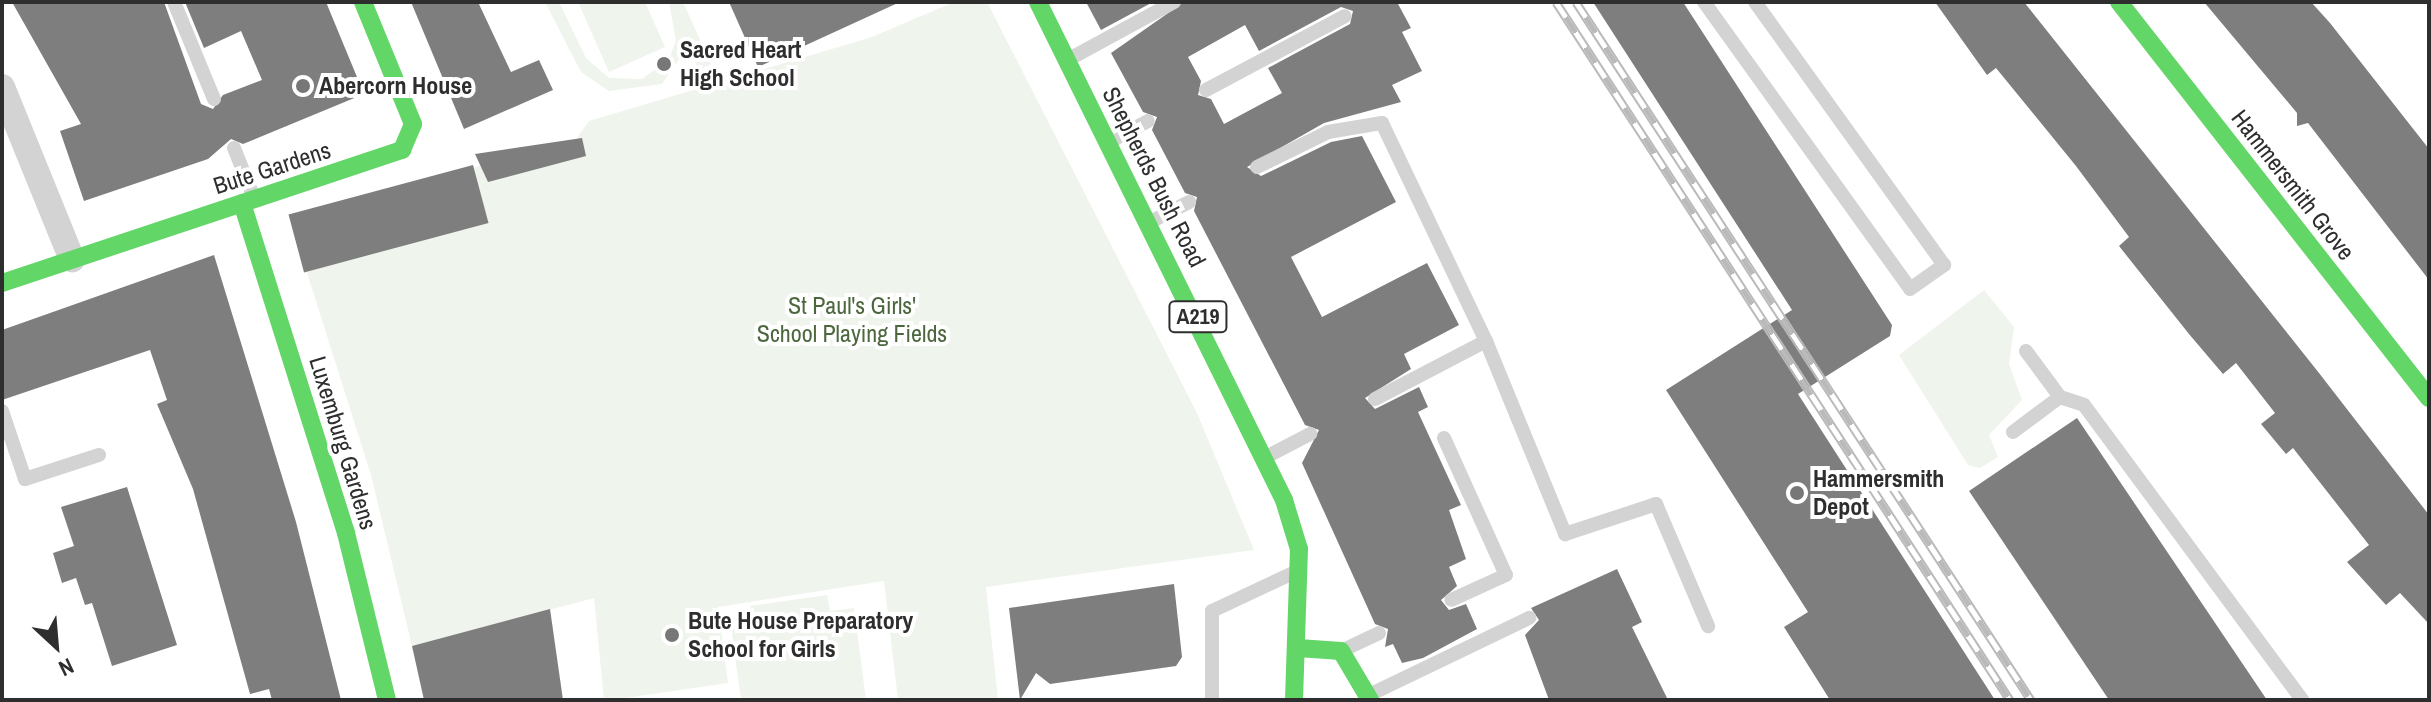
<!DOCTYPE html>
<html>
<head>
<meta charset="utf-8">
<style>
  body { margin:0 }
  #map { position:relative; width:2431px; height:702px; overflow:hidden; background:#fff; font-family:"Archivo Narrow",sans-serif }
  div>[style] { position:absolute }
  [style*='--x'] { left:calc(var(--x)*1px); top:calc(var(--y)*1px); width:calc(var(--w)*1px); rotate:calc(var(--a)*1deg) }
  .green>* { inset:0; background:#eff4ec }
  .building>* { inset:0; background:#7e7e7e; transform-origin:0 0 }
  .lane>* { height:14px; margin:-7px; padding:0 7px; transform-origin:7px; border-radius:7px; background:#d3d3d3 }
  .street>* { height:26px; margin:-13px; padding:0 13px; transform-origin:13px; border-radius:13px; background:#d3d3d3 }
  .fast>* { height:18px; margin:-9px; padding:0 9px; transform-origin:9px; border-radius:9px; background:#63d668 }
  .rail>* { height:9px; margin-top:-4.5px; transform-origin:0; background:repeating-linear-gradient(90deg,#fff 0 18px,#bababa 0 36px); box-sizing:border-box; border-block:2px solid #bababa }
  .dots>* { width:22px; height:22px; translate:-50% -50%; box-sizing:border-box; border:4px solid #fff; border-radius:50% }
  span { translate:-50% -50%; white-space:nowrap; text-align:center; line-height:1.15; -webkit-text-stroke:8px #fff; paint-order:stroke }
  .shield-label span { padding:2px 6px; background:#fff; border:2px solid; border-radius:6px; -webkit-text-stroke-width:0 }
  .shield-label { font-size:22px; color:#2e2e2e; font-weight:700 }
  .poi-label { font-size:24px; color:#2e2e2e; font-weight:700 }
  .left { translate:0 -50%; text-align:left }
  .street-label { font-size:24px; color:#2e2e2e }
  .park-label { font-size:24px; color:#4c673d }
  .frame { position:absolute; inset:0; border:4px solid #2e2e2e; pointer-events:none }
  .north { position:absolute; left:16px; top:606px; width:80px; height:80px; -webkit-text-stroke:6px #fff; paint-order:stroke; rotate:154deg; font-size:22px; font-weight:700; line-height:32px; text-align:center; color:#2e2e2e }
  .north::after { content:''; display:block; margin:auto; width:28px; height:36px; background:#2e2e2e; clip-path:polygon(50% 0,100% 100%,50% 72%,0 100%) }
</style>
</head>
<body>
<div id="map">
  <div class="green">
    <div style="clip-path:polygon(545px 2px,559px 2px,586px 58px,609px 78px,642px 79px,669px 59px,676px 41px,669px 2px,683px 2px,711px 64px,699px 70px,688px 46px,662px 84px,609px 91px,581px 72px)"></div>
    <div style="clip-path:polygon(578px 2px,645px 2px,665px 47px,609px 72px)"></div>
    <div style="clip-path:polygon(954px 2px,987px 2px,1197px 413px,1254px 550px,986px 587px,998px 700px,898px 700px,884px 581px,718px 607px,728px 683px,611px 700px,604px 700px,594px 598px,412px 646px,371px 475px,290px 219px,576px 139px,589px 121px,872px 37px)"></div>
    <div style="clip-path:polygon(1984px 290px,2014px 327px,2009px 364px,2022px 400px,1989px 435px,1998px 457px,1980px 468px,1968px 465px,1899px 355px)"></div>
    <div style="clip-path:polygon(827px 595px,830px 611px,854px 608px,866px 700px,741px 700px,731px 626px,753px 623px,750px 606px)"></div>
  </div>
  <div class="building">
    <div style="clip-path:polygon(12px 2px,164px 2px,201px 104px,213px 109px,223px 95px,262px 80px,241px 31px,204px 48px,185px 2px,326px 2px,364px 94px,243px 144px,231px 139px,208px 159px,84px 201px,60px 131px,81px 124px)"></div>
    <div style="clip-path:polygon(411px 2px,478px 2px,511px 72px,539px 60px,553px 90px,464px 129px)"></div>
    <div style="clip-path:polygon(729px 2px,900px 2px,758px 67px)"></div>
    <div style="clip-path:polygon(1086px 2px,1153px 2px,1101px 30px)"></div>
    <div style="clip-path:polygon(evenodd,1184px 2px,1397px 2px,1411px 28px,1402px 32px,1422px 71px,1392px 85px,1401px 102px,1324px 123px,1247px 167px,1261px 176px,1331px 142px,1362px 136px,1396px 202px,1291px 257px,1322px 317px,1427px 263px,1459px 325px,1404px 354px,1411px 369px,1365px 398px,1375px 409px,1419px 387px,1428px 407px,1418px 412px,1461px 505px,1449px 510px,1466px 559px,1449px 567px,1457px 586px,1441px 600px,1449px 610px,1466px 604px,1477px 629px,1423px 658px,1402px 663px,1393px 644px,1385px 647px,1388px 629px,1375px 624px,1302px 463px,1319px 430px,1305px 425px,1194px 211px,1197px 197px,1185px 193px,1152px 130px,1157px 117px,1143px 112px,1111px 53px,1184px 2px,1341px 7px,1353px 11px,1350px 24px,1268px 68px,1282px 93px,1224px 124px,1211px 99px,1198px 95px,1201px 81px,1188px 57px,1245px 25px,1259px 51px,1341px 7px)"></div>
    <div style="clip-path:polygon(1593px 2px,1683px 2px,1892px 325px,1890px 336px,1798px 394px,1995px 700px,1830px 700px,1784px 627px,1808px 612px,1666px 390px,1792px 310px)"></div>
    <div style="clip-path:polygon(1935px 2px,2024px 2px,2319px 373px,2429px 515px,2429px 624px,2400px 593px,2386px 605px,2347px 562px,2369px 545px,2293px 448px,2286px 454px,2261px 424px,2275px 413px,2236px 363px,2223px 374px,2189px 334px,2119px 246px,2129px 237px,2076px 166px,1996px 68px,1987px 75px)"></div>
    <div style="clip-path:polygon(2204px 2px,2311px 2px,2330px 23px,2429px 149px,2429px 280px,2308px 123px,2297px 126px,2297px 113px)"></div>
    <div style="clip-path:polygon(582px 138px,586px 156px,488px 182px,475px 154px)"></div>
    <div style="left:473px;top:165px;width:60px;height:191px;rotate:75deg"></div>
    <div style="clip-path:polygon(214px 255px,296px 522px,341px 700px,272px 700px,269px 689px,250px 694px,193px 489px,157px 404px,167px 400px,150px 350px,2px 400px,2px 330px)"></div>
    <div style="clip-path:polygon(2077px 418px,2267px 700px,2109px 700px,1969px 491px)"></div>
    <div style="clip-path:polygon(127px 487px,177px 645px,112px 666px,92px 603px,85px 605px,76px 578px,62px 583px,53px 553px,74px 546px,61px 507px)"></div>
    <div style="clip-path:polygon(1617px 569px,1642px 622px,1632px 627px,1668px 700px,1549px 700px,1525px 635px,1539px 620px,1531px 608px)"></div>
    <div style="clip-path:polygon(1174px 584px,1182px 657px,1176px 666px,1050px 684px,1036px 673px,1020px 700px,1009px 608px)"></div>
    <div style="clip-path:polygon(550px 609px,563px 700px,424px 700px,412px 646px)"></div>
  </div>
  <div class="lane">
    <div style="--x:174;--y:2;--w:105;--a:67.6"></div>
    <div style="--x:1704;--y:2;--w:353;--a:54.3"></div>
    <div style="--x:1910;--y:289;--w:42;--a:-35.2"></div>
    <div style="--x:1944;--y:265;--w:324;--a:-125.7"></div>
    <div style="--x:1071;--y:58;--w:117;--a:-28.5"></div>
    <div style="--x:1206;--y:90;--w:157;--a:-28"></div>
    <div style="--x:1109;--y:142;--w:44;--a:-28.3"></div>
    <div style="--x:234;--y:148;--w:54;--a:68.2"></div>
    <div style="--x:1257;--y:167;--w:79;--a:-26.2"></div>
    <div style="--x:1328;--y:132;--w:55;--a:-9.5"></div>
    <div style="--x:1382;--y:123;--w:242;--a:64.5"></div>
    <div style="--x:1486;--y:341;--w:209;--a:67.7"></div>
    <div style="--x:1565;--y:534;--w:96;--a:-18.2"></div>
    <div style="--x:1656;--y:504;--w:133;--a:66.9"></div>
    <div style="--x:1150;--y:222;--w:44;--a:-27.1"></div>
    <div style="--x:2026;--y:351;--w:57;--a:53.5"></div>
    <div style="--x:1375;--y:399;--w:125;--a:-27.6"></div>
    <div style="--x:2;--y:411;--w:72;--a:71.3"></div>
    <div style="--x:25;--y:479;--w:78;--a:-18"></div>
    <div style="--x:2013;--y:432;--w:59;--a:-36.7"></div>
    <div style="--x:2060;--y:397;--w:25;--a:18"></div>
    <div style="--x:2084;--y:405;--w:367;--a:53.5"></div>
    <div style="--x:1444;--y:438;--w:150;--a:65.7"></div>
    <div style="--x:1506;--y:575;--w:60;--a:155.6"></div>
    <div style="--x:1266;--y:457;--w:50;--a:-27.6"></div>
    <div style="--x:1341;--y:651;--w:42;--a:-25.3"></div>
    <div style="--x:1369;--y:695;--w:178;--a:-25.7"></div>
    <div style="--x:1212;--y:700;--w:89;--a:-90"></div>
    <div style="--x:1212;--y:611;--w:89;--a:-25.1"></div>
  </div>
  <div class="street">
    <div style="--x:2;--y:87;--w:186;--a:67.9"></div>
  </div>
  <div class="fast">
    <div style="--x:1038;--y:2;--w:555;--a:63.71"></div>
    <div style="--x:1284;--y:500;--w:51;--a:73"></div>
    <div style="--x:1299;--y:549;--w:151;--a:91.9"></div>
    <div style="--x:2119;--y:2;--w:503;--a:51.95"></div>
    <div style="--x:242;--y:203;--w:346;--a:72.5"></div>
    <div style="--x:346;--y:533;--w:172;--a:76.2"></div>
    <div style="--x:2;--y:283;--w:422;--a:-18.4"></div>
    <div style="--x:402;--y:150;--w:28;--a:-67"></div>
    <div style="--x:413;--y:124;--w:132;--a:-112.3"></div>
    <div style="--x:1298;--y:648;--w:43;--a:4"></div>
    <div style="--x:1341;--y:651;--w:57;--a:59.4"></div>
  </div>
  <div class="rail">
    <div style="--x:1556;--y:2;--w:833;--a:56.96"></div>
    <div style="--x:1576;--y:2;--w:833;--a:56.9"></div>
  </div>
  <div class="dots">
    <div style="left:664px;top:64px;background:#777"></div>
    <div style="left:303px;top:86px;background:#777"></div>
    <div style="left:1797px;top:493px;background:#777"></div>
    <div style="left:672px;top:635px;background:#777"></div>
  </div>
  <div class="shield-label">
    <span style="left:1198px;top:317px">A219</span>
  </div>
  <div class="poi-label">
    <span class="left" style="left:680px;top:64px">Sacred Heart<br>High School</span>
    <span class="left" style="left:319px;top:86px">Abercorn House</span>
    <span class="left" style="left:1813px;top:493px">Hammersmith<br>Depot</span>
    <span class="left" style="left:688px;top:635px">Bute House Preparatory<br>School for Girls</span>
  </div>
  <div class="street-label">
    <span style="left:272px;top:168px;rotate:-18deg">Bute Gardens</span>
    <span style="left:1154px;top:177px;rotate:63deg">Shepherds Bush Road</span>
    <span style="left:2293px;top:185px;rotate:52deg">Hammersmith Grove</span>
    <span style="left:343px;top:443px;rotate:73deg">Luxemburg Gardens</span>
  </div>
  <div class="park-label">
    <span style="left:852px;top:320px">St Paul's Girls'<br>School Playing Fields</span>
  </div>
  <div class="frame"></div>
  <div class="north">N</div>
</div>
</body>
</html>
